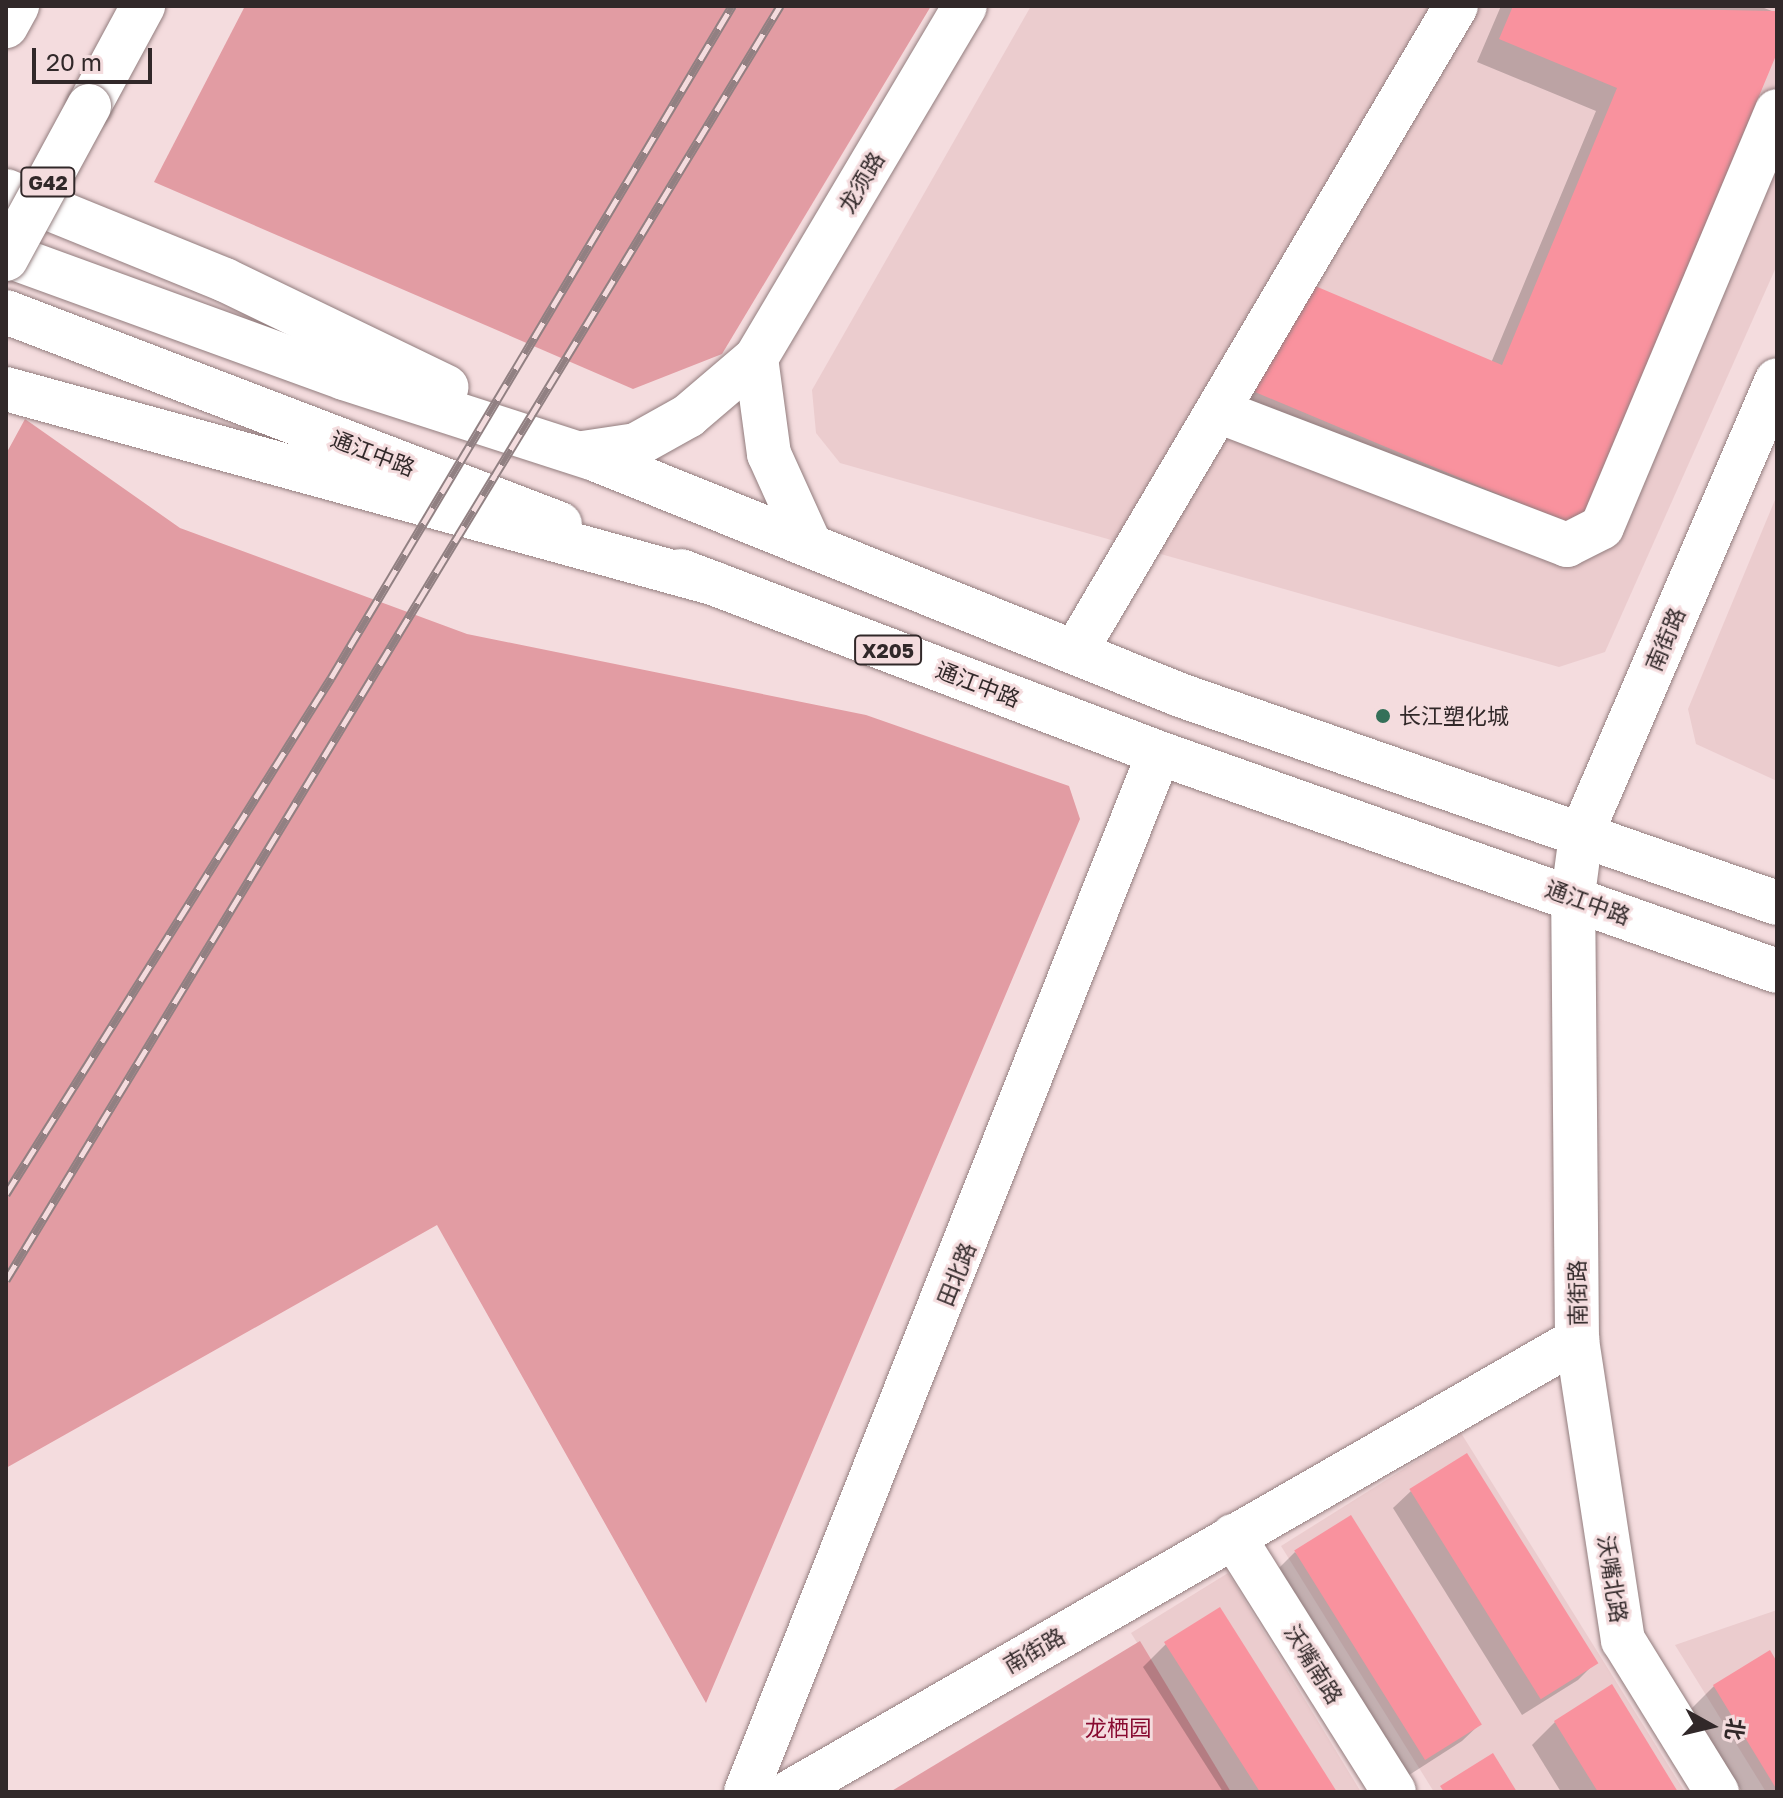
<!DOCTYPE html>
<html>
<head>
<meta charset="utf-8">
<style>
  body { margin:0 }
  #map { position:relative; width:1783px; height:1798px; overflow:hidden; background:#f4dcde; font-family:"Golos Text","Noto Sans SC",sans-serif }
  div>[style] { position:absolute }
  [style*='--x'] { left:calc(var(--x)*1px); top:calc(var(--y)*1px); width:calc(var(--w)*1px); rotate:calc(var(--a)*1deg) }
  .built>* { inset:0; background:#ebccce }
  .green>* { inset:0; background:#e29ca3 }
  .shadow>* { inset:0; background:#0003 }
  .building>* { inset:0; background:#f9929e; transform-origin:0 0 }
  .roads { filter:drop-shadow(0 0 2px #927d7e) drop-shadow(0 0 2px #927d7e) }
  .minor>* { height:44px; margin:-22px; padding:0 22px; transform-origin:22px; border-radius:22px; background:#fff }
  .major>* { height:44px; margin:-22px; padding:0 22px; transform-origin:22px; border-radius:22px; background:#fff }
  .highway>* { height:44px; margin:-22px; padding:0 22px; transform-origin:22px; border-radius:22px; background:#fff }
  .rail>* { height:9px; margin-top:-4.5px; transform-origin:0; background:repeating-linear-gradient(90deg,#f4dcde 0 18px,#918082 0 36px); box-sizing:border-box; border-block:2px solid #918082 }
  .bridges { filter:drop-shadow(0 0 2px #927d7e) drop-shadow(0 0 2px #927d7e) }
  .highway-bridge>* { height:44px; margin:-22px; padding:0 22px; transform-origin:22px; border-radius:22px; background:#fff }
  .dots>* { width:22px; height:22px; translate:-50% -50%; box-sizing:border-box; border:4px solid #f4dcde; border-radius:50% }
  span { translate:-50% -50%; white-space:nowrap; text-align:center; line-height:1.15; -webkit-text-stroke:6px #f4dcde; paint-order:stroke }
  .shield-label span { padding:2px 6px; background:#f4dcde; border:2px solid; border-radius:6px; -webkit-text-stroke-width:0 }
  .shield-label { font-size:20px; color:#312829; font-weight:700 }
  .street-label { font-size:22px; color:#312829 }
  .poi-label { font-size:22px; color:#312829 }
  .left { translate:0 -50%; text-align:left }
  .park-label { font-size:22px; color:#880a30 }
  .frame { position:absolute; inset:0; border:8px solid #312829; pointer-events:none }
  .north { position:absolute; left:1671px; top:1686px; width:80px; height:80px; -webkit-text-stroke:6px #f4dcde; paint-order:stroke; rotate:98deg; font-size:22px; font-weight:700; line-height:32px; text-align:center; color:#312829 }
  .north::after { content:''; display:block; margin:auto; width:28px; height:36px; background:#312829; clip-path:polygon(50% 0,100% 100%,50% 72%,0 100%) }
  .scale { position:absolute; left:32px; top:48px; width:120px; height:36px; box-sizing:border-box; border:4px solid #312829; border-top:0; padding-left:10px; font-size:24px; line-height:28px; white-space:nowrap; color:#312829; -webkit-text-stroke:6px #f4dcde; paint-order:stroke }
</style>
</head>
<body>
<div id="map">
  <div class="built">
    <div style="clip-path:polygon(1031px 6px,1777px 6px,1777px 265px,1605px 652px,1559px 667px,840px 463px,816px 433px,812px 390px)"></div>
    <div style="clip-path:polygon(1777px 495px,1777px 781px,1696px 744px,1688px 709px)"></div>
    <div style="clip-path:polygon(1461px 1433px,1685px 1792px,1434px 1792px,1281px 1546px)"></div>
    <div style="clip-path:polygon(1228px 1573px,1361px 1792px,1231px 1792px,1131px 1633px)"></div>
    <div style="clip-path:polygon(1777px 1610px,1777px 1792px,1766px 1792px,1675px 1645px)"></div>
  </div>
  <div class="green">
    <div style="clip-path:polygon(245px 6px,931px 6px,722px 354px,633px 389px,154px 182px)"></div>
    <div style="clip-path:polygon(25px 419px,180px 528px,467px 634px,866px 715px,1069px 786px,1080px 819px,706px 1703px,437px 1225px,6px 1468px,6px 454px)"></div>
    <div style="clip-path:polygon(1140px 1641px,1231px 1792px,890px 1792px)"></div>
  </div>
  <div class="shadow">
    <div style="clip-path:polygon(1501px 6px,1759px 6px,1777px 13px,1777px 48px,1577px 527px,1233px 415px,1279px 306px,1491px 363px,1596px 111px,1477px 62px)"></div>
    <div style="clip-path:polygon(1411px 1491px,1595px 1663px,1578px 1680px,1522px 1715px,1393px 1508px)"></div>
    <div style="clip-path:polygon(1295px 1552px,1480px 1724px,1462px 1741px,1406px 1777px,1278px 1569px)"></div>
    <div style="clip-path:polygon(1166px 1644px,1335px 1792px,1223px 1792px,1143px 1667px)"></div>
    <div style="clip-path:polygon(1777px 1666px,1777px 1792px,1742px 1792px,1691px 1709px,1714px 1686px)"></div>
    <div style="clip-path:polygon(1555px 1722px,1676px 1792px,1561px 1792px,1532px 1745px)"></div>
  </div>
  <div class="building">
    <div style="clip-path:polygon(1513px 6px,1777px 11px,1777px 53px,1579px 528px,1255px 392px,1301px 280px,1502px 365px,1617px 88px,1499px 39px)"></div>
    <div style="left:1467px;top:1453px;width:248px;height:68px;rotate:58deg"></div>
    <div style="left:1351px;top:1515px;width:247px;height:67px;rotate:58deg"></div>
    <div style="clip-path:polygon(1220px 1607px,1337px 1792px,1260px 1792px,1164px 1642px)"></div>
    <div style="clip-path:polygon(1770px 1650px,1777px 1662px,1777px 1790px,1713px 1685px)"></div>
    <div style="clip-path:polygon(1612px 1684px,1678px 1792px,1598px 1792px,1554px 1721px)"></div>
    <div style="clip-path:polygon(1493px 1753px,1517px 1792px,1444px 1792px,1440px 1786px)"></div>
  </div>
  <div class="roads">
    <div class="minor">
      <div style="--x:756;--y:358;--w:409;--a:-59.3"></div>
      <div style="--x:1218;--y:411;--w:374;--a:21"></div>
      <div style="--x:1567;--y:545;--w:39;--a:-27"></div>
      <div style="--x:1602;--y:527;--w:451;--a:-67.2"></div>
      <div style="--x:1075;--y:652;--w:750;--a:-59.47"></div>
      <div style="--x:1577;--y:1340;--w:304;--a:81.3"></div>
      <div style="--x:1623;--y:1640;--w:179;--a:58.3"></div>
      <div style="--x:1233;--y:1536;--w:302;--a:57.8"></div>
      <div style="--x:746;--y:1792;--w:1118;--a:-68.32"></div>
      <div style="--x:790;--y:1792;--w:908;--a:-29.87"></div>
      <div style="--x:1577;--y:1340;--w:445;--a:-90.5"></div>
      <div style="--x:1573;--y:895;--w:61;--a:-82.4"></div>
      <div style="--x:1581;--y:835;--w:495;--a:-66.7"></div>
    </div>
    <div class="major">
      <div style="--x:6;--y:191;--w:236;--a:22.1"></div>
      <div style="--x:225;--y:280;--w:246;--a:25.8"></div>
      <div style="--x:6;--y:255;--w:360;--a:20"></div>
      <div style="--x:344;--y:378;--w:261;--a:17.9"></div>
      <div style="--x:592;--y:458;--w:634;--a:21.95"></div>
      <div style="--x:1180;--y:695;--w:632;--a:19.21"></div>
      <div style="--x:6;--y:312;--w:593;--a:20.94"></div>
      <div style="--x:756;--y:358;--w:97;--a:82.3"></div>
      <div style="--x:769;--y:454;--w:100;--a:65.7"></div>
      <div style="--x:583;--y:453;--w:54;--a:-8.6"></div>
      <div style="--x:636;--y:445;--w:60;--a:-29.1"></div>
      <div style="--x:688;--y:416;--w:89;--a:-40.5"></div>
      <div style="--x:681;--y:571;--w:511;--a:20.84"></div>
      <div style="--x:1159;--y:753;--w:655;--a:19.43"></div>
    </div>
    <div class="highway">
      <div style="--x:6;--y:26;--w:23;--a:-61"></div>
      <div style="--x:89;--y:106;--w:114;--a:-61.6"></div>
      <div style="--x:6;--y:389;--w:736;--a:15.36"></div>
    </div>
  </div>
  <div class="rail">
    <div style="--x:6;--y:1194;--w:610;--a:-57.8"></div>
    <div style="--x:331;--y:678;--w:783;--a:-59.17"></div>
    <div style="--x:6;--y:1280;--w:1491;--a:-58.72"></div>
  </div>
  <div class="bridges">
    <div class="highway-bridge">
      <div style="--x:6;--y:259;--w:174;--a:-61.5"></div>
    </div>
  </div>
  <div class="dots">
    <div style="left:1383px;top:716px;background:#357059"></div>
  </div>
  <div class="shield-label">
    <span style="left:48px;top:182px">G42</span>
    <span style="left:888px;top:650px">X205</span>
  </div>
  <div class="street-label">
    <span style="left:861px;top:182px;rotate:-59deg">龙须路</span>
    <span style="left:373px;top:453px;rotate:21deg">通江中路</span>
    <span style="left:1665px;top:639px;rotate:-67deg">南街路</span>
    <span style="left:978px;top:684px;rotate:21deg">通江中路</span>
    <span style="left:1588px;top:902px;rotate:20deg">通江中路</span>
    <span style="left:956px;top:1274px;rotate:-68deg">田北路</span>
    <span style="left:1577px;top:1293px;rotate:-91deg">南街路</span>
    <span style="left:1613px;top:1579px;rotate:81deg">沃嘴北路</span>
    <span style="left:1034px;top:1650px;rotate:-30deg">南街路</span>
    <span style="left:1314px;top:1664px;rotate:58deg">沃嘴南路</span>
  </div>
  <div class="poi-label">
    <span class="left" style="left:1399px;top:716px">长江塑化城</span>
  </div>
  <div class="park-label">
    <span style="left:1118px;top:1728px">龙栖园</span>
  </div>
  <div class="frame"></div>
  <div class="north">北</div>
  <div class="scale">20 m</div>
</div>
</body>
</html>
